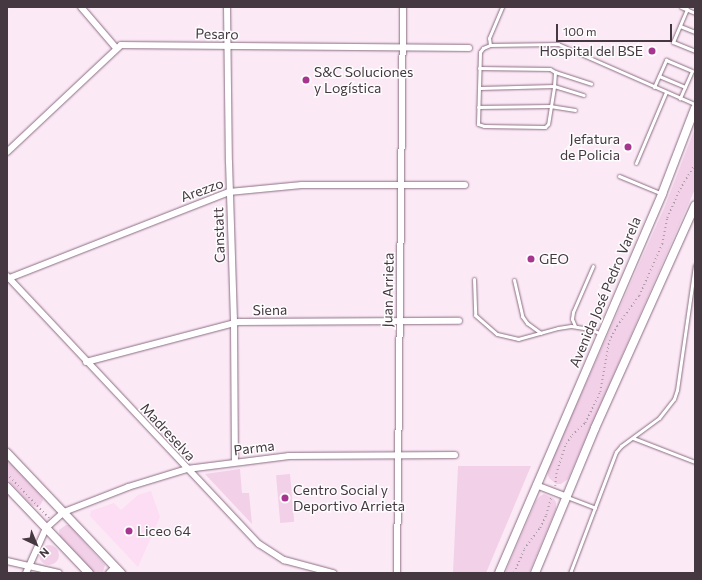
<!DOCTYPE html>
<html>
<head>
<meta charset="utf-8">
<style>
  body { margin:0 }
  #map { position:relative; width:702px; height:580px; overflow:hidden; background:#fce9f6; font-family:Commissioner,sans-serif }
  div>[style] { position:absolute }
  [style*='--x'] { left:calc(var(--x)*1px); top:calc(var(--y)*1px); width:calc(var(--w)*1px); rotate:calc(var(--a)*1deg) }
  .built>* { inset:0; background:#fcddf3 }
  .green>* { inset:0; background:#f2d0e8; transform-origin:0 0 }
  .round { border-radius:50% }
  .path>* { height:1.5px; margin-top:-0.75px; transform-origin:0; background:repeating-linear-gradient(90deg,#ad9da8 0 1px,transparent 0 4px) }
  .roads { filter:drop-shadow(0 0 1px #8a6e82) drop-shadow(0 0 1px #8a6e82) }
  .service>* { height:3px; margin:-1.5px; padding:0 1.5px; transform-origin:1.5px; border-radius:1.5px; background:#fff }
  .minor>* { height:6px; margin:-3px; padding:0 3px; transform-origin:3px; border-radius:3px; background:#fff }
  .tertiary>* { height:8px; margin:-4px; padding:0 4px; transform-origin:4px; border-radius:4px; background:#fff }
  .dots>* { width:11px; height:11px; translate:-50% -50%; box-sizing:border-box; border:2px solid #fdfdfd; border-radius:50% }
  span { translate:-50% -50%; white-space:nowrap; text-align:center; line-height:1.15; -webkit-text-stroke:3px #fdfdfd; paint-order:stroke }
  .street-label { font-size:14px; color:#453841 }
  .poi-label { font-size:14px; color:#453841 }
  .right { translate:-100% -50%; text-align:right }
  .left { translate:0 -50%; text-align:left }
  .frame { position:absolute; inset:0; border:8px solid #453841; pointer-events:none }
  .north { position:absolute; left:16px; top:524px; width:40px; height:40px; -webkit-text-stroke:3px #fdfdfd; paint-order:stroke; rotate:136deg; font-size:11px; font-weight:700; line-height:16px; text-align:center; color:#453841 }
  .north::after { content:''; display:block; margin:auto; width:14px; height:18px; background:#453841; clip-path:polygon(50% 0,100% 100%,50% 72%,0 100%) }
  .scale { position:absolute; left:556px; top:24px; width:116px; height:18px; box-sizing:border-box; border:2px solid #453841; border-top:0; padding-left:5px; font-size:12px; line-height:14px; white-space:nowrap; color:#453841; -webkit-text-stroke:3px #fdfdfd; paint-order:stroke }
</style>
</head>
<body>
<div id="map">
  <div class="built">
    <div style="clip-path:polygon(151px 491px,160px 517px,138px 567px,90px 516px,91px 511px,114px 503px,121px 510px,138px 495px)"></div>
  </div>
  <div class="green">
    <div style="clip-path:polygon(695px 128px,695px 189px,568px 479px,561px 484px,556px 484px,549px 478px,547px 471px,665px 206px)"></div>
    <div style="clip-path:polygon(7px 459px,42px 497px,43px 500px,41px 504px,38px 507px,31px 505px,7px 479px)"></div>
    <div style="clip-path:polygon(458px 466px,531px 466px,486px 573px,453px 573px)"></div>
    <div style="clip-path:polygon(240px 469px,242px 493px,249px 493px,252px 524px,205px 474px)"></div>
    <div style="left:290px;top:474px;width:48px;height:14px;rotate:85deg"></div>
    <div style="clip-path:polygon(544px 494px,553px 498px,556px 502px,556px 509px,529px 573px,505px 573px,536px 501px,540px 496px)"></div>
    <div style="clip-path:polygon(66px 525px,69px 525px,105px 565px,103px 572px,94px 573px,60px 537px,59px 530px)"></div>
    <div class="round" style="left:39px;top:545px;width:20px;height:20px"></div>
  </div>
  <div class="path">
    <div style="--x:7;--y:474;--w:61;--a:46.3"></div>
    <div style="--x:555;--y:486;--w:12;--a:-85"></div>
    <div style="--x:556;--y:474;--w:32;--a:-72"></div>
    <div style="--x:566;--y:444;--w:11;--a:-56"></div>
    <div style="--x:572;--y:435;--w:18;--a:-43"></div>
    <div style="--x:585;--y:423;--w:34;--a:-64"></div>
    <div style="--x:600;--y:392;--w:52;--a:-80"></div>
    <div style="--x:609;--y:341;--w:17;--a:-62"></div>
    <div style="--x:617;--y:326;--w:37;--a:-54"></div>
    <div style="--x:639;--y:296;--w:57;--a:-66.1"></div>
    <div style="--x:662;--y:244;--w:26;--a:-79"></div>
    <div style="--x:667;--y:218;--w:32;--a:-66"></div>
    <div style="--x:680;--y:189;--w:29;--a:-59"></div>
    <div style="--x:514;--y:573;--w:26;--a:-67"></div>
    <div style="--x:524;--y:549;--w:26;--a:-53"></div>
    <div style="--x:540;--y:528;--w:14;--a:-65"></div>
    <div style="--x:546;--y:515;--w:19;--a:-74"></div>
  </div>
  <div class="roads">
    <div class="service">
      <div style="--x:681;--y:7;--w:15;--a:23"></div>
      <div style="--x:687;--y:9;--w:36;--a:113"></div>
      <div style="--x:673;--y:42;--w:24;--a:22"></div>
      <div style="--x:680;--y:26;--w:16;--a:22"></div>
      <div style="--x:490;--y:45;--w:7;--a:-98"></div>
      <div style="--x:489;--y:38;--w:34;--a:-67"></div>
      <div style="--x:479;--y:68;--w:71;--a:0.8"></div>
      <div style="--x:550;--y:69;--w:6;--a:31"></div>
      <div style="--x:555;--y:72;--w:14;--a:94"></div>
      <div style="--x:554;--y:86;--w:74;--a:178.5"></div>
      <div style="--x:555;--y:72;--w:38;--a:18"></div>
      <div style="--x:659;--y:76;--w:28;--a:23"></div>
      <div style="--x:654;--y:87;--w:30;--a:-66"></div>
      <div style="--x:666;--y:60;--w:28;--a:23"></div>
      <div style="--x:692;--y:71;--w:30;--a:114"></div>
      <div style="--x:478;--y:107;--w:73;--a:-0.8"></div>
      <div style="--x:551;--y:106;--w:20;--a:-81"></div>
      <div style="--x:554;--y:86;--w:31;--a:17"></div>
      <div style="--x:575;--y:110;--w:24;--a:-171"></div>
      <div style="--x:551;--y:106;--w:18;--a:99"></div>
      <div style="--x:548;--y:124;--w:4;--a:135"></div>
      <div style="--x:545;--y:127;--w:61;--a:-179.1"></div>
      <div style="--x:484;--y:126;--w:6;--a:-162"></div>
      <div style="--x:478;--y:124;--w:72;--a:-88.4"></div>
      <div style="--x:480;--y:52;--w:5;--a:-53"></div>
      <div style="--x:483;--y:48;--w:8;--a:-23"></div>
      <div style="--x:490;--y:45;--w:68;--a:-0.8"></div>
      <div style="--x:558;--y:44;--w:150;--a:23.7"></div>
      <div style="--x:636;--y:163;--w:77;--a:-67.1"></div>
      <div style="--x:619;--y:176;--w:44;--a:22.5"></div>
      <div style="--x:474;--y:279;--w:36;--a:88"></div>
      <div style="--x:475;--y:315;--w:29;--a:41"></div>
      <div style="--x:497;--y:334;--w:22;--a:13"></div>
      <div style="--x:518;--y:339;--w:41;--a:-15.4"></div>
      <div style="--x:558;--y:328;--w:13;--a:-9"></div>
      <div style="--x:571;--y:326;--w:19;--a:9"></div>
      <div style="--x:590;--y:329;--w:12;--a:24"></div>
      <div style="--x:514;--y:280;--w:37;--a:77"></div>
      <div style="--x:522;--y:316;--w:9;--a:54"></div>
      <div style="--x:527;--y:323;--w:17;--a:36"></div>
      <div style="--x:575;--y:326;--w:8;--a:-113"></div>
      <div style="--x:572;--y:319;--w:7;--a:-82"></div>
      <div style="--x:573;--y:312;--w:50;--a:-66.5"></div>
      <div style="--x:633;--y:438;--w:66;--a:21.2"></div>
      <div style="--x:567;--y:497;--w:30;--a:21"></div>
      <div style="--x:570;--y:573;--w:129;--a:-69.2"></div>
      <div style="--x:616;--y:452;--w:8;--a:-50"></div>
      <div style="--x:621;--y:446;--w:47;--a:-36.4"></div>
      <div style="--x:659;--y:418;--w:24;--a:-52"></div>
      <div style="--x:674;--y:399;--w:9;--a:-72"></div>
      <div style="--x:677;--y:390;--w:126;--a:-81.8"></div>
    </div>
    <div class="minor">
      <div style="--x:81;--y:7;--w:54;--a:49.5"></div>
      <div style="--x:227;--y:7;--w:155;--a:89.3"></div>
      <div style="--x:229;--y:162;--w:162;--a:88.2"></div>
      <div style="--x:234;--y:324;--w:138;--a:89.6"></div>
      <div style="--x:7;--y:152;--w:156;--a:-43.2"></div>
      <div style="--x:121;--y:45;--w:348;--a:0.5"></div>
      <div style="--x:7;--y:276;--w:368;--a:46.8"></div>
      <div style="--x:259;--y:544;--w:30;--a:33"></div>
      <div style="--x:284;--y:560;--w:51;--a:14.9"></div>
      <div style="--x:7;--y:279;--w:238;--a:-21.4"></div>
      <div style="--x:229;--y:192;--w:73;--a:-5.5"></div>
      <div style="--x:302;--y:185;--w:163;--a:0"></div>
      <div style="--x:86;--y:362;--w:158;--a:-14.7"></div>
      <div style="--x:239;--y:322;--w:220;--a:-0.3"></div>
      <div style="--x:536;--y:485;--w:33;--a:21"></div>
      <div style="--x:7;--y:561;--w:53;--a:13"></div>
      <div style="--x:26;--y:573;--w:49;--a:-66"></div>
      <div style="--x:46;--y:528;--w:24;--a:-42"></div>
      <div style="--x:64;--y:512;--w:69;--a:-21.3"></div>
      <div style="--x:128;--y:487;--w:62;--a:-17"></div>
      <div style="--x:187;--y:469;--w:103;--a:-7.3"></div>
      <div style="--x:289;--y:456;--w:166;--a:-0.3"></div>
      <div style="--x:109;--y:573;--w:8;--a:-45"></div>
      <div style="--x:397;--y:573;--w:566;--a:-89.39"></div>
    </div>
    <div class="tertiary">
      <div style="--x:7;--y:453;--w:166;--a:46.5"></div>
      <div style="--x:7;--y:487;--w:119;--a:46.4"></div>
      <div style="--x:499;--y:573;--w:413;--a:-66.7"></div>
      <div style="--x:662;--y:194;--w:92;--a:-69"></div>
      <div style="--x:535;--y:573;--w:157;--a:-67.5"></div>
      <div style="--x:595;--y:428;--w:244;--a:-65.8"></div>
    </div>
  </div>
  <div class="dots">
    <div style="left:652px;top:51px;background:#a63590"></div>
    <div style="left:306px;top:80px;background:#a63590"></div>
    <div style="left:628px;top:147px;background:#a63590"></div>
    <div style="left:531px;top:259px;background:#a63590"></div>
    <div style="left:285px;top:498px;background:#a63590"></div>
    <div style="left:129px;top:531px;background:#a63590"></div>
  </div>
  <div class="street-label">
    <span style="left:217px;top:34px;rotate:1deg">Pesaro</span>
    <span style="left:202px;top:190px;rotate:-20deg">Arezzo</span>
    <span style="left:219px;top:235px;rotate:-92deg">Canstatt</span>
    <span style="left:388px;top:290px;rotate:-89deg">Juan Arrieta</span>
    <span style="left:605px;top:292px;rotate:-67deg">Avenida José Pedro Varela</span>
    <span style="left:270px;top:310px;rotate:-1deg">Siena</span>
    <span style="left:168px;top:432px;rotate:47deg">Madreselva</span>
    <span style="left:254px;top:448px;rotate:-7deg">Parma</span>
  </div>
  <div class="poi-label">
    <span class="right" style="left:643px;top:51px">Hospital del BSE</span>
    <span class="left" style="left:314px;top:80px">S&amp;C Soluciones<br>y Logística</span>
    <span class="right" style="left:620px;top:147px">Jefatura<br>de Policia</span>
    <span class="left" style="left:539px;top:259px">GEO</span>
    <span class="left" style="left:293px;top:498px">Centro Social y<br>Deportivo Arrieta</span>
    <span class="left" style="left:137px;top:531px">Liceo 64</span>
  </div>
  <div class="frame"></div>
  <div class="north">N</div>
  <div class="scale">100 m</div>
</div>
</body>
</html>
